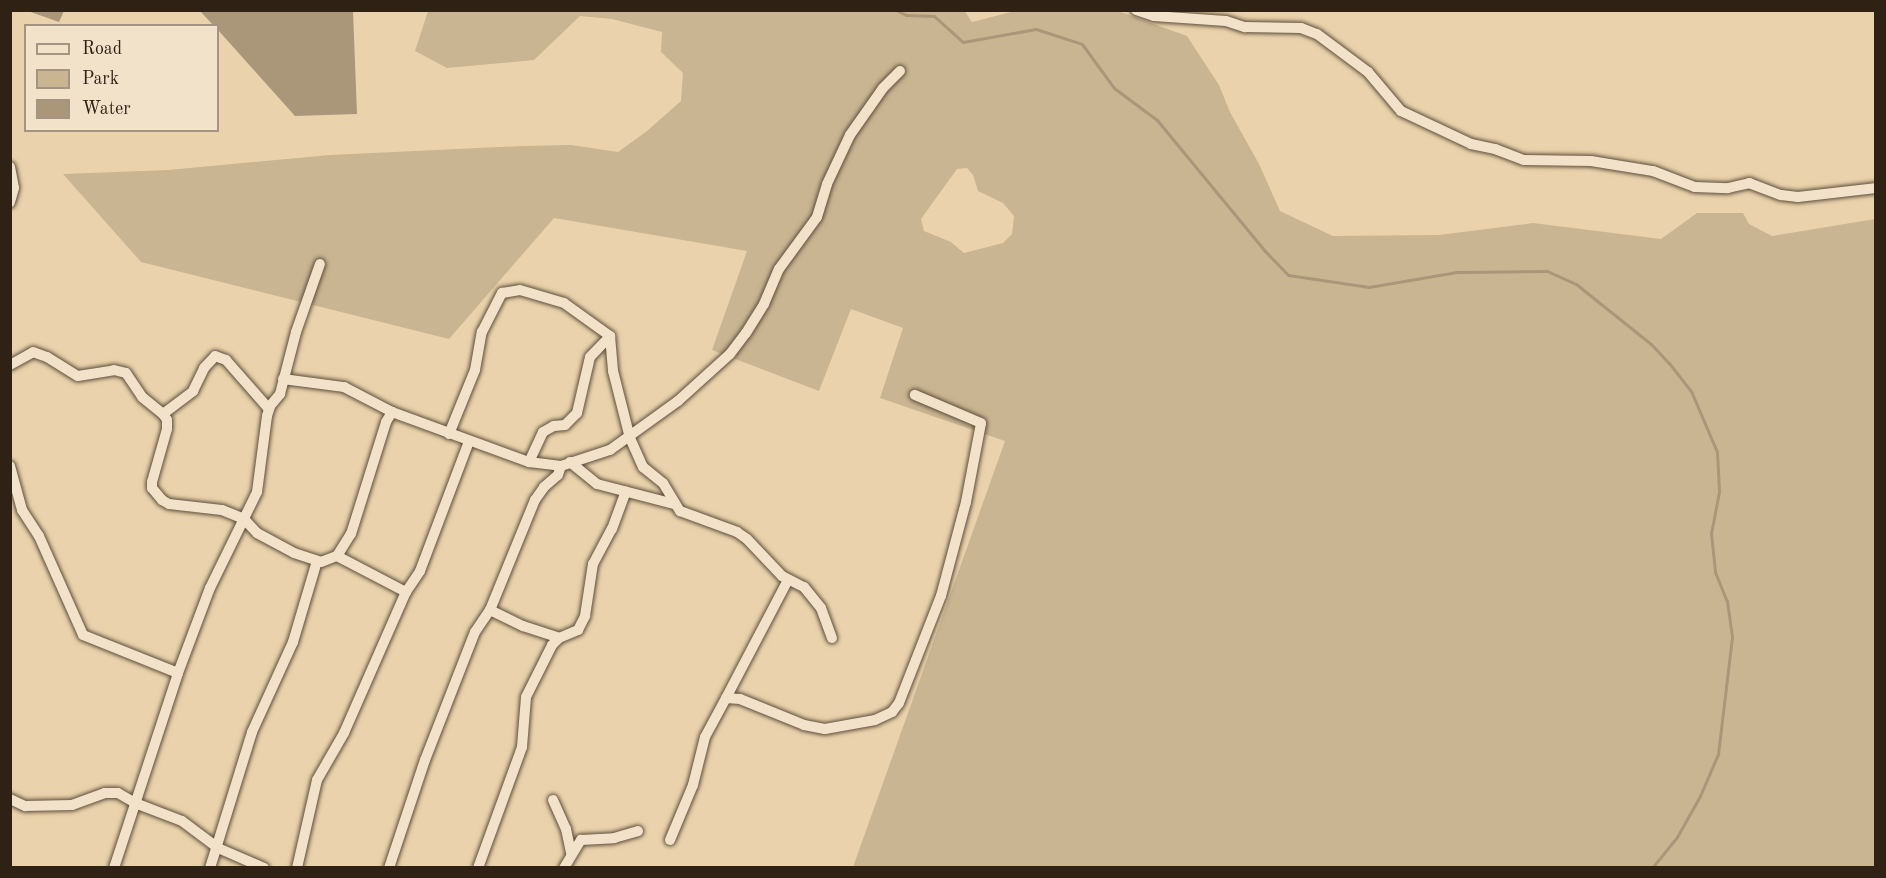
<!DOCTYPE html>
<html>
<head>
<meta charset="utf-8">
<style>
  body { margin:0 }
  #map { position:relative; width:1886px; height:878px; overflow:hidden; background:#ead3ac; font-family:"Old Standard TT",serif }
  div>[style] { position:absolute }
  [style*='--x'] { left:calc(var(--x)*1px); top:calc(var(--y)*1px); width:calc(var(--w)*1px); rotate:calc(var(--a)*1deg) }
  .green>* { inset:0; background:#cab592 }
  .water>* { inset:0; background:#aa9779 }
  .stream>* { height:3px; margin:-1.5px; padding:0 1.5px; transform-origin:1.5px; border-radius:1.5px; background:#aa9779 }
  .roads { filter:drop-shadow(0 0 2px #5e4e3b) drop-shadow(0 0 2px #5e4e3b) }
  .street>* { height:10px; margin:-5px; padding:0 5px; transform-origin:5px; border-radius:5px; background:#f1e2c9 }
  span { translate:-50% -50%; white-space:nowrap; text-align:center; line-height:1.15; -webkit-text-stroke:4.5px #f1e2c9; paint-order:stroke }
  .frame { position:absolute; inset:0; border:12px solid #2f2215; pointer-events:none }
  .legend { position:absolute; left:24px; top:24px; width:195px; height:108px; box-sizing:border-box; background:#f1e2c9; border:2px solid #a39581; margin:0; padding:8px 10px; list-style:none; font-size:18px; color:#2f2215 }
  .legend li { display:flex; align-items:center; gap:12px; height:30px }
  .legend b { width:30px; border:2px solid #a39581 }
</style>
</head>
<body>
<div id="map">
  <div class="green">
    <div style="clip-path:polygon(evenodd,964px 10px,972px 22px,1015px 11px,1115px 10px,1187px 36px,1219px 85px,1230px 112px,1259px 164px,1280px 211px,1333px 236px,1439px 235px,1533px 223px,1661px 239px,1697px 213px,1743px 213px,1749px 224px,1772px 236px,1875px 219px,1875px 867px,853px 867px,1005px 441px,880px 398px,903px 328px,851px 309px,819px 391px,712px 350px,747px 251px,554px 218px,449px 339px,141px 262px,63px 174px,168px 170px,330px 155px,522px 146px,571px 145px,618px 152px,647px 131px,681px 101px,683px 73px,661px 52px,662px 32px,612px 19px,580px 16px,534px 60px,447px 68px,415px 51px,428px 11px,964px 10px,967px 168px,973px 175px,978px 191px,1003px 203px,1014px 216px,1012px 234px,1003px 243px,964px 253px,951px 242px,924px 231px,921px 219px,957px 169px,967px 168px)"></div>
  </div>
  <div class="water">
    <div style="clip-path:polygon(28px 11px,64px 11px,59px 22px)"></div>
    <div style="clip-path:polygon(200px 11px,353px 11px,357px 114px,295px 116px,218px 30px,218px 26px,213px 25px)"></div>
  </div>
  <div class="stream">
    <div style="--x:896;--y:10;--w:11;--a:27"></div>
    <div style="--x:906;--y:15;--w:28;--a:2"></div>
    <div style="--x:934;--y:16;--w:39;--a:42"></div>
    <div style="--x:963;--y:42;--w:74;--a:-10.1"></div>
    <div style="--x:1036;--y:29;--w:48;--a:18.1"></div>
    <div style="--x:1082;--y:44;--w:54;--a:54"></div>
    <div style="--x:1114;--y:88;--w:54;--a:36.7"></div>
    <div style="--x:1157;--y:120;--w:170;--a:50.5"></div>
    <div style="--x:1265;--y:251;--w:33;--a:46"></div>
    <div style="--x:1288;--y:275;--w:82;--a:8.4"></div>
    <div style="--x:1369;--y:287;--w:89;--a:-9.7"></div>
    <div style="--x:1457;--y:272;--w:90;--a:-0.6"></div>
    <div style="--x:1547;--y:271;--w:32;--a:24"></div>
    <div style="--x:1576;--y:284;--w:96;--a:38.7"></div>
    <div style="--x:1651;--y:344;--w:26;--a:47"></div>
    <div style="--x:1669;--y:363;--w:36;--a:52"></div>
    <div style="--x:1691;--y:391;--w:66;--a:66.9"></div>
    <div style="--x:1717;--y:452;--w:40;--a:87.1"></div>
    <div style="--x:1719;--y:492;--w:42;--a:101"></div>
    <div style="--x:1711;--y:533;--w:39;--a:84"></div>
    <div style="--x:1715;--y:572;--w:31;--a:68"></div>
    <div style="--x:1727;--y:601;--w:36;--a:82"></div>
    <div style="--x:1732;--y:637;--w:118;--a:96.8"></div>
    <div style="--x:1718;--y:754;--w:46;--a:113.2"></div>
    <div style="--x:1700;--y:796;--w:47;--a:119.3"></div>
    <div style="--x:1677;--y:837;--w:40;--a:129"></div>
  </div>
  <div class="roads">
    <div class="street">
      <div style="--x:1136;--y:10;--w:19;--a:18"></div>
      <div style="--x:1154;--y:16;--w:72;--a:4"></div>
      <div style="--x:1226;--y:21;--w:20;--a:18"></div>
      <div style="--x:1245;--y:27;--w:56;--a:1"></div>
      <div style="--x:1301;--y:28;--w:17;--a:21"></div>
      <div style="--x:1317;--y:34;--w:64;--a:36.7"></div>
      <div style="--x:1368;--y:72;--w:51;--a:49.8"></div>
      <div style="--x:1401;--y:111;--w:77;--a:25.2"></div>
      <div style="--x:1471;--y:144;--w:25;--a:12"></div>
      <div style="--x:1495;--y:149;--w:31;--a:21"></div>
      <div style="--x:1524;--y:160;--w:67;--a:0.9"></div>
      <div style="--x:1591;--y:161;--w:63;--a:9.2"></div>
      <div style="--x:1653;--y:171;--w:45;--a:20.9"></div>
      <div style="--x:1695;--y:187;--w:33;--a:2"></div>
      <div style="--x:1728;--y:188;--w:22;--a:-13"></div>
      <div style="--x:1749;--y:183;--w:34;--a:21"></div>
      <div style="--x:1781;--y:195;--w:17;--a:7"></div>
      <div style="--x:1798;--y:197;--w:79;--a:-6.6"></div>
      <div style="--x:10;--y:167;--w:21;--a:79"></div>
      <div style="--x:14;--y:188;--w:15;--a:106"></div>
      <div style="--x:10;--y:365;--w:26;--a:-29"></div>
      <div style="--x:33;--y:352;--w:15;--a:20"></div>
      <div style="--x:47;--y:357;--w:36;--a:32"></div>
      <div style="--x:78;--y:376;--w:36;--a:-9"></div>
      <div style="--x:114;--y:370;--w:12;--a:14"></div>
      <div style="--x:126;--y:373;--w:29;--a:56"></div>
      <div style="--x:142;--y:397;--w:27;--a:39"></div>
      <div style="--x:163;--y:414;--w:7;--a:56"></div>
      <div style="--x:167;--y:420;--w:9;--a:90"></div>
      <div style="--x:167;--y:429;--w:55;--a:105.8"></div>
      <div style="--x:152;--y:482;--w:6;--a:90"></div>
      <div style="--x:152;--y:488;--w:16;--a:50"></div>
      <div style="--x:162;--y:500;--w:8;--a:30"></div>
      <div style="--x:169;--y:504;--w:53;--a:6.5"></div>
      <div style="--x:222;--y:510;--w:24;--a:22"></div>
      <div style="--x:244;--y:519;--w:19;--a:47"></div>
      <div style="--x:257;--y:533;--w:42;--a:28.4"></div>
      <div style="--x:294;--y:553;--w:28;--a:18"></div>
      <div style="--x:321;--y:562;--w:17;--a:-21"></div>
      <div style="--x:337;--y:556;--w:78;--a:27.6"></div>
      <div style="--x:283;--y:379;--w:62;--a:7.5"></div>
      <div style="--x:344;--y:387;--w:54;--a:27.5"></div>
      <div style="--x:392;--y:412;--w:146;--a:20.1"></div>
      <div style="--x:529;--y:462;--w:32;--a:7"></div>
      <div style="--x:561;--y:466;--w:52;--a:-18.1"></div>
      <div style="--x:610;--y:450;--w:84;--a:-35.8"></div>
      <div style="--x:678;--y:401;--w:70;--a:-42.1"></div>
      <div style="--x:730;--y:354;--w:26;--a:-53"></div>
      <div style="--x:746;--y:333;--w:34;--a:-58"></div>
      <div style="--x:764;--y:304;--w:38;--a:-67"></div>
      <div style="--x:779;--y:269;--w:64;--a:-53.8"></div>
      <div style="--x:817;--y:217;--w:34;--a:-73"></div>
      <div style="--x:827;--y:184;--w:54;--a:-64.9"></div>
      <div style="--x:850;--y:135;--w:57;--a:-54.9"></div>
      <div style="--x:883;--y:88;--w:24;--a:-45"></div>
      <div style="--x:163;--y:414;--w:38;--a:-37"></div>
      <div style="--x:193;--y:391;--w:25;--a:-64"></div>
      <div style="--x:204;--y:368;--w:16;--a:-47"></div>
      <div style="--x:215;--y:356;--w:12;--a:20"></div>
      <div style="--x:226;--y:360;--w:65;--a:48.7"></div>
      <div style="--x:449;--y:434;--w:69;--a:-67.9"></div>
      <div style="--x:475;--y:370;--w:39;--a:-80"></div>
      <div style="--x:482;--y:332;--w:44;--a:-62.9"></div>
      <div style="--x:502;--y:293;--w:18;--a:-9"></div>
      <div style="--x:520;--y:290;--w:46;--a:16.5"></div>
      <div style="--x:564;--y:303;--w:57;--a:35.7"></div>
      <div style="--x:610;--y:336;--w:35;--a:85"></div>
      <div style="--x:613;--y:371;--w:69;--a:75.8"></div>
      <div style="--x:630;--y:438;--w:32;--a:66"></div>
      <div style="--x:643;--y:467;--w:26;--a:39"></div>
      <div style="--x:663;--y:483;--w:33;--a:59"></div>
      <div style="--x:680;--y:511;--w:61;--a:20.2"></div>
      <div style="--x:737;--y:532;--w:12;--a:35"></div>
      <div style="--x:747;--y:539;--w:51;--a:46.6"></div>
      <div style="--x:782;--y:576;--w:25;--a:27"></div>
      <div style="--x:804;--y:587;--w:27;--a:51"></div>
      <div style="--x:821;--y:608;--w:32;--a:70"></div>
      <div style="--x:529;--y:462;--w:33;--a:-65"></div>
      <div style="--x:543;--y:432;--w:13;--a:-29"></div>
      <div style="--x:554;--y:426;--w:11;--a:-5"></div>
      <div style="--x:565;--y:425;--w:17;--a:-45"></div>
      <div style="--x:577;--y:413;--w:57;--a:-76.9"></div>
      <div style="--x:590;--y:357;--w:29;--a:-46"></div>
      <div style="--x:570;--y:462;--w:35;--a:39"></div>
      <div style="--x:597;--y:484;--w:80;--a:14.6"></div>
      <div style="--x:10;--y:466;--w:46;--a:74.7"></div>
      <div style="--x:22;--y:510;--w:31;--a:57"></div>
      <div style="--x:39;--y:536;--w:108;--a:66"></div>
      <div style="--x:83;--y:635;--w:102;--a:21.8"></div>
      <div style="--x:337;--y:556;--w:26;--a:-58"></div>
      <div style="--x:351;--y:534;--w:117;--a:-72.6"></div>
      <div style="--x:386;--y:422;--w:12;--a:-59"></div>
      <div style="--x:490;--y:610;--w:37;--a:26"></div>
      <div style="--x:523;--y:626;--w:38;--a:18"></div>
      <div style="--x:559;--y:638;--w:21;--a:-23"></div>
      <div style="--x:578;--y:630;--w:16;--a:-63"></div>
      <div style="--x:585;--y:616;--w:53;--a:-81.3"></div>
      <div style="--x:593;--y:564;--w:40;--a:-62"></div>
      <div style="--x:612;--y:529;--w:40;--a:-69.8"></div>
      <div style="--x:726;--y:698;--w:133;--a:-62.3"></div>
      <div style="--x:10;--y:799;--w:17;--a:25"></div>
      <div style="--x:25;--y:806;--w:47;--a:-1.2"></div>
      <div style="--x:72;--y:805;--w:35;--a:-20"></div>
      <div style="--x:105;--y:793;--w:13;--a:0"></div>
      <div style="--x:118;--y:793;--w:20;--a:30"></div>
      <div style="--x:135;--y:803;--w:50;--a:21"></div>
      <div style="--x:182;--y:821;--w:45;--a:36.9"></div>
      <div style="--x:218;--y:848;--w:50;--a:23.5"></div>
      <div style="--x:553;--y:800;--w:32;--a:66"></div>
      <div style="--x:566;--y:829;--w:25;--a:78"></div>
      <div style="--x:670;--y:840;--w:60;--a:-67.3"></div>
      <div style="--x:693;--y:785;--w:49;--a:-76"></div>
      <div style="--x:705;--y:737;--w:44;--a:-61.7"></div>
      <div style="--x:726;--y:698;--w:14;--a:4"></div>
      <div style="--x:740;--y:699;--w:69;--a:22.1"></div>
      <div style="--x:804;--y:725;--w:21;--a:11"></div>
      <div style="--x:825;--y:729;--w:51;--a:-10.2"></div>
      <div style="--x:875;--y:720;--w:19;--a:-25"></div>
      <div style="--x:892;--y:712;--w:11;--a:-52"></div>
      <div style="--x:899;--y:703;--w:115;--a:-68.6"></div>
      <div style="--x:941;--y:596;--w:97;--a:-75.1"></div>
      <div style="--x:966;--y:502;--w:80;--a:-79.2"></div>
      <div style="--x:981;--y:423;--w:72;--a:-157"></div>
      <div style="--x:114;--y:868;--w:205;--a:-71.8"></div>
      <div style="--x:178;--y:673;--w:91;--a:-69.4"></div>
      <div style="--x:210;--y:588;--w:107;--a:-63.9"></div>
      <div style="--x:257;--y:492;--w:77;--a:-82.5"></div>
      <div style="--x:267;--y:416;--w:10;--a:-73"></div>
      <div style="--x:270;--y:406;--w:16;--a:-50"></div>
      <div style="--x:280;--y:394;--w:64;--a:-75.5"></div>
      <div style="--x:296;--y:332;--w:72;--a:-70.6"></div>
      <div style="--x:210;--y:868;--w:142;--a:-72.8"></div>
      <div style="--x:252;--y:732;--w:99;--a:-65.5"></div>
      <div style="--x:293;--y:642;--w:84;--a:-73.5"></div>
      <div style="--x:297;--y:868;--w:90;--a:-77.2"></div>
      <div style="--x:317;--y:780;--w:54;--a:-60.1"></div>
      <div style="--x:344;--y:733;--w:154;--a:-66.3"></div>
      <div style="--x:406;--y:592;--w:25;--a:-56"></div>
      <div style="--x:420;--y:571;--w:139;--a:-69.3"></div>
      <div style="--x:389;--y:868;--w:114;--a:-71.6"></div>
      <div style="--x:425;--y:760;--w:137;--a:-68.7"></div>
      <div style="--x:475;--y:632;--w:27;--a:-56"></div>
      <div style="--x:490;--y:610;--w:119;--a:-67.8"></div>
      <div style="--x:535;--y:500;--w:16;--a:-55"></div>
      <div style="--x:544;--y:487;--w:18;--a:-41"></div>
      <div style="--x:558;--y:475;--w:9;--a:-72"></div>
      <div style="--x:478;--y:868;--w:129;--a:-70"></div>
      <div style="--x:522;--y:747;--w:50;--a:-85.4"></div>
      <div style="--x:526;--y:697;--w:58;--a:-63.4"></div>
      <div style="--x:552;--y:645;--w:10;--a:-45"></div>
      <div style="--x:564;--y:868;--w:33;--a:-59"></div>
      <div style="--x:581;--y:840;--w:33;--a:-3"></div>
      <div style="--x:614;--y:838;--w:25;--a:-16"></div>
    </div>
  </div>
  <div class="frame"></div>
  <ul class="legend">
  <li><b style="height:8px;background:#f1e2c9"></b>Road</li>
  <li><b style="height:16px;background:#cab592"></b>Park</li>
  <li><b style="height:16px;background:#aa9779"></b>Water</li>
  </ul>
</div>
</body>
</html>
